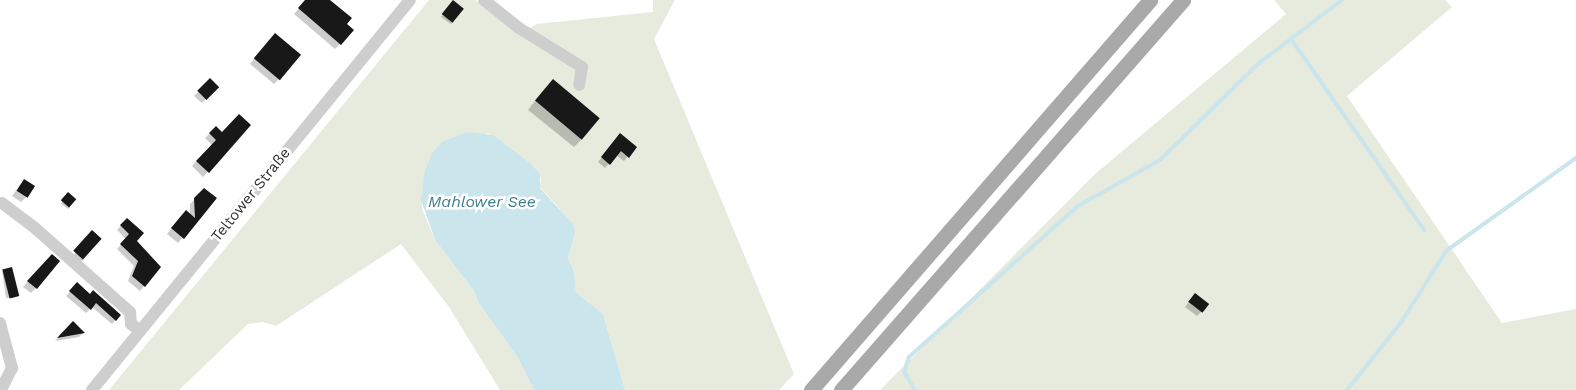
<!DOCTYPE html>
<html>
<head>
<meta charset="utf-8">
<style>
  body { margin:0 }
  #map { position:relative; width:1576px; height:390px; overflow:hidden; background:#fff; font-family:"Work Sans",sans-serif }
  div>[style] { position:absolute }
  [style*='--x'] { left:calc(var(--x)*1px); top:calc(var(--y)*1px); width:calc(var(--w)*1px); rotate:calc(var(--a)*1deg) }
  .green>* { inset:0; background:#e7ebdd }
  .water>* { inset:0; background:#cae5eb }
  .shadow>* { inset:0; background:#0003; transform-origin:0 0 }
  .stream>* { height:4px; margin:-2px; padding:0 2px; transform-origin:2px; border-radius:2px; background:#cae5eb }
  .building>* { inset:0; background:#181818; transform-origin:0 0 }
  .minor>* { height:12px; margin:-6px; padding:0 6px; transform-origin:6px; border-radius:6px; background:#cecece }
  .major>* { height:15px; margin:-7.5px; padding:0 7.5px; transform-origin:7.5px; border-radius:7.5px; background:#a9a9a9 }
  span { translate:-50% -50%; white-space:nowrap; text-align:center; line-height:1.15; -webkit-text-stroke:5px #fff; paint-order:stroke }
  .street-label { font-size:15px; color:#313131 }
  .water-label { font-size:16px; color:#3d7d8d; font-style:italic }
</style>
</head>
<body>
<div id="map">
  <div class="green">
    <div style="clip-path:polygon(429px 0,475px 0,520px 33px,537px 24px,653px 12px,653px 0,675px 0,654px 39px,794px 374px,779px 390px,625px 390px,603px 314px,576px 292px,574px 271px,568px 258px,575px 233px,559px 208px,540px 187px,541px 178px,534px 167px,488px 133px,429px 159px,422px 190px,422px 209px,435px 240px,474px 291px,478px 302px,518px 358px,534px 390px,500px 390px,449px 307px,401px 244px,276px 326px,263px 322px,248px 324px,179px 390px,109px 390px)"></div>
    <div style="clip-path:polygon(1274px 0,1445px 0,1452px 7px,1347px 96px,1502px 323px,1576px 309px,1576px 390px,880px 390px,1095px 174px,1286px 14px)"></div>
  </div>
  <div class="water">
    <div style="clip-path:polygon(466px 132px,493px 135px,531px 164px,540px 174px,540px 188px,573px 224px,575px 233px,568px 258px,574px 271px,576px 292px,603px 314px,625px 390px,534px 390px,518px 358px,478px 302px,474px 291px,435px 240px,421px 200px,425px 170px,432px 153px,442px 142px)"></div>
  </div>
  <div class="shadow">
    <div style="clip-path:polygon(306px 0,328px 0,345px 24px,340px 44px,335px 49px,294px 14px)"></div>
    <div style="clip-path:polygon(451px 4px,453px 22px,451px 24px,441px 17px)"></div>
    <div style="clip-path:polygon(270px 40px,279px 79px,274px 84px,250px 64px)"></div>
    <div style="clip-path:polygon(210px 80px,207px 98px,202px 103px,194px 96px)"></div>
    <div style="clip-path:polygon(545px 88px,581px 140px,574px 147px,528px 110px)"></div>
    <div style="clip-path:polygon(249px 125px,203px 177px,192px 166px,212px 145px,205px 138px,216px 127px,222px 133px)"></div>
    <div style="clip-path:polygon(616px 139px,635px 147px,624px 161px,616px 155px,605px 168px,598px 162px)"></div>
    <div style="clip-path:polygon(24px 180px,26px 197px,21px 202px,12px 196px)"></div>
    <div style="left:68px;top:194px;width:9px;height:12px;rotate:36deg"></div>
    <div style="clip-path:polygon(195px 199px,215px 199px,178px 243px,167px 234px,181px 216px,190px 215px,190px 204px)"></div>
    <div style="clip-path:polygon(127px 219px,135px 241px,160px 267px,140px 291px,128px 281px,134px 266px,117px 249px,126px 239px,117px 230px)"></div>
    <div style="clip-path:polygon(88px 237px,100px 239px,79px 265px,71px 258px)"></div>
    <div style="clip-path:polygon(47px 260px,36px 288px,31px 293px,23px 287px)"></div>
    <div style="clip-path:polygon(2px 271px,17px 296px,17px 297px,6px 298px)"></div>
    <div style="clip-path:polygon(77px 284px,89px 295px,120px 315px,112px 324px,92px 307px,86px 313px,66px 296px)"></div>
    <div style="clip-path:polygon(1190px 300px,1202px 311px,1197px 316px,1185px 307px)"></div>
    <div style="clip-path:polygon(73px 323px,83px 333px,79px 337px,55px 341px)"></div>
  </div>
  <div class="stream">
    <div style="--x:1291;--y:39;--w:233;--a:55.1"></div>
    <div style="--x:915;--y:390;--w:21;--a:-121"></div>
    <div style="--x:904;--y:372;--w:16;--a:-72"></div>
    <div style="--x:909;--y:357;--w:227;--a:-41.8"></div>
    <div style="--x:1078;--y:206;--w:94;--a:-29.3"></div>
    <div style="--x:1160;--y:160;--w:137;--a:-44.4"></div>
    <div style="--x:1258;--y:64;--w:106;--a:-37.3"></div>
    <div style="--x:1347;--y:390;--w:88;--a:-51.4"></div>
    <div style="--x:1402;--y:321;--w:83;--a:-57.8"></div>
    <div style="--x:1446;--y:251;--w:160;--a:-35.6"></div>
  </div>
  <div class="building">
    <div style="clip-path:polygon(305px 0,330px 0,352px 18px,347px 24px,354px 30px,341px 45px,298px 8px)"></div>
    <div style="left:453px;top:0;width:14px;height:18px;rotate:39deg"></div>
    <div style="left:275px;top:33px;width:34px;height:33px;rotate:40deg"></div>
    <div style="left:210px;top:78px;width:13px;height:18px;rotate:45deg"></div>
    <div style="left:553px;top:79px;width:61px;height:28px;rotate:40deg"></div>
    <div style="clip-path:polygon(239px 114px,251px 125px,209px 173px,196px 161px,216px 140px,209px 133px,216px 126px,222px 132px)"></div>
    <div style="clip-path:polygon(620px 133px,637px 147px,629px 158px,621px 151px,610px 165px,601px 157px)"></div>
    <div style="left:24px;top:179px;width:13px;height:14px;rotate:32deg"></div>
    <div style="clip-path:polygon(204px 188px,217px 198px,184px 239px,171px 228px,186px 210px,195px 218px,194px 198px)"></div>
    <div style="left:68px;top:192px;width:11px;height:11px;rotate:41deg"></div>
    <div style="clip-path:polygon(127px 218px,144px 233px,137px 241px,161px 267px,145px 287px,132px 276px,138px 261px,120px 244px,129px 234px,120px 225px)"></div>
    <div style="left:92px;top:230px;width:13px;height:28px;rotate:42deg"></div>
    <div style="clip-path:polygon(52px 254px,60px 261px,37px 289px,27px 281px)"></div>
    <div style="left:12px;top:267px;width:30px;height:10px;rotate:76deg"></div>
    <div style="clip-path:polygon(77px 282px,90px 294px,93px 290px,121px 315px,116px 321px,96px 303px,91px 310px,69px 291px)"></div>
    <div style="left:1195px;top:293px;width:18px;height:11px;rotate:38deg"></div>
    <div style="clip-path:polygon(73px 321px,85px 333px,57px 338px)"></div>
  </div>
  <div class="minor">
    <div style="--x:484;--y:0;--w:45;--a:38.7"></div>
    <div style="--x:519;--y:28;--w:74;--a:31.8"></div>
    <div style="--x:582;--y:67;--w:18;--a:99"></div>
    <div style="--x:2;--y:203;--w:41;--a:37.1"></div>
    <div style="--x:35;--y:228;--w:127;--a:41.5"></div>
    <div style="--x:130;--y:312;--w:12;--a:85"></div>
    <div style="--x:131;--y:324;--w:11;--a:38"></div>
    <div style="--x:0;--y:323;--w:47;--a:75.1"></div>
    <div style="--x:12;--y:368;--w:25;--a:117"></div>
    <div style="--x:92;--y:390;--w:503;--a:-50.81"></div>
  </div>
  <div class="major">
    <div style="--x:811;--y:390;--w:517;--a:-49"></div>
    <div style="--x:841;--y:390;--w:519;--a:-48.75"></div>
  </div>
  <div class="street-label">
    <span style="left:251px;top:195px;rotate:-51deg">Teltower Straße</span>
  </div>
  <div class="water-label">
    <span style="left:482px;top:202px">Mahlower See</span>
  </div>
</div>
</body>
</html>
